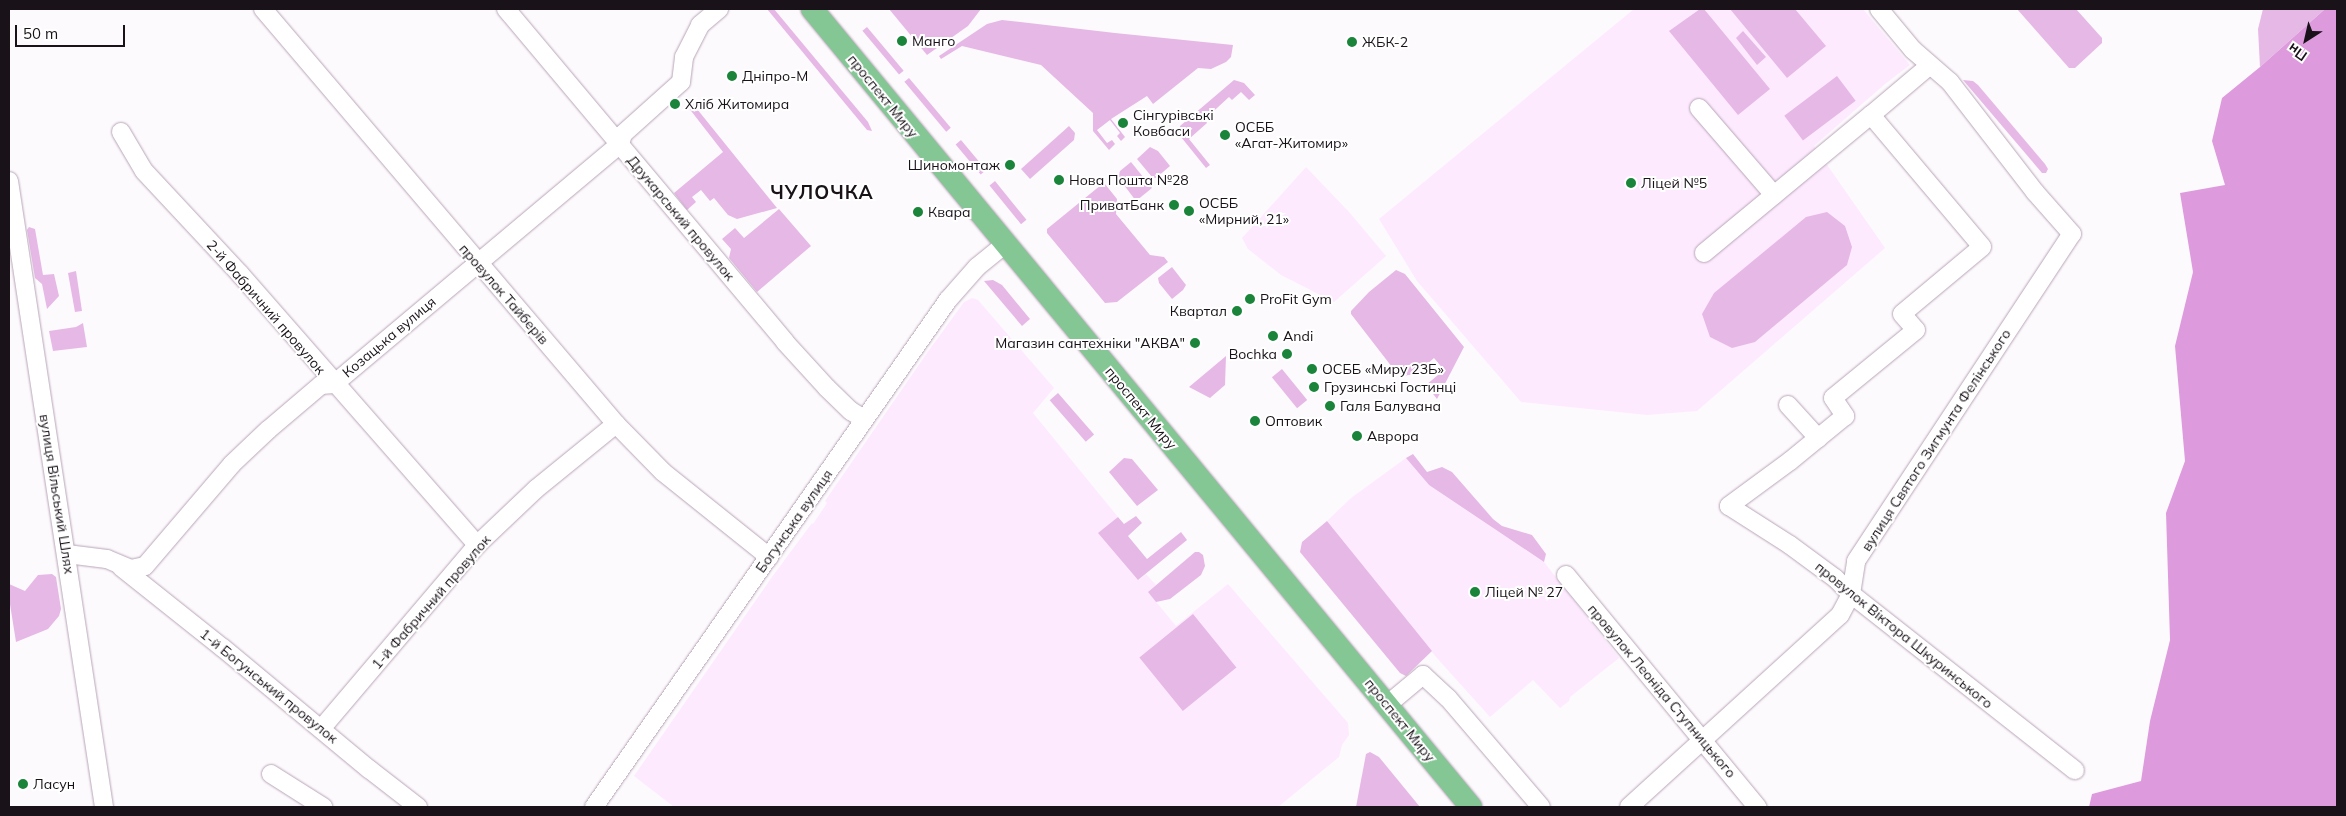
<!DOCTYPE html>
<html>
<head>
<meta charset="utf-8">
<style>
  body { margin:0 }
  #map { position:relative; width:2346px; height:816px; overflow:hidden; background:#fdfafd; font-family:Mulish,sans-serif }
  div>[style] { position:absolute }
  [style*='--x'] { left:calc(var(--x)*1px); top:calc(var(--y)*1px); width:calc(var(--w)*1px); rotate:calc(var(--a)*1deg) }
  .built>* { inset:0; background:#feeafe }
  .green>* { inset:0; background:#e6b8e6; transform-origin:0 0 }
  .forest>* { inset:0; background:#dd9bdd }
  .roads { filter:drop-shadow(0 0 1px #b7a5b7) drop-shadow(0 0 1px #b7a5b7) }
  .minor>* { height:18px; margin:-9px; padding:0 9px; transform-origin:9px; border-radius:9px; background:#fff }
  .major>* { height:22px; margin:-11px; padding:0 11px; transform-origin:11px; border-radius:11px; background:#84c795 }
  .dots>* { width:14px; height:14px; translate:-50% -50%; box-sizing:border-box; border:2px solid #fff; border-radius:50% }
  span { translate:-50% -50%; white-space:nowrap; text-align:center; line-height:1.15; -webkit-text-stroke:4px #fff; paint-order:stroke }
  .poi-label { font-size:14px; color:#191319 }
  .left { translate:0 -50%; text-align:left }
  .right { translate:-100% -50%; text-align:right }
  .street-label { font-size:14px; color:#191319 }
  .district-label { font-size:19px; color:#191319; font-weight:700; letter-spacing:1px }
  .frame { position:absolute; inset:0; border:10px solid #191319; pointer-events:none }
  .north { position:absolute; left:2281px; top:15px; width:50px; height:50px; -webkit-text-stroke:4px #fff; paint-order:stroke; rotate:215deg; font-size:14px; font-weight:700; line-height:20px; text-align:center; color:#191319 }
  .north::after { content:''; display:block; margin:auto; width:18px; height:22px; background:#191319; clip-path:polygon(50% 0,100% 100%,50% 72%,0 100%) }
  .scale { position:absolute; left:15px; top:25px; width:110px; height:22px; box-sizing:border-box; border:2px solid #191319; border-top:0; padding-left:6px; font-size:15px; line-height:18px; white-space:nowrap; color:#191319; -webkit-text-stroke:4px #fff; paint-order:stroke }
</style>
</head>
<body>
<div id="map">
  <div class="built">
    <div style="clip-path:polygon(1634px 9px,1863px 9px,1910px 65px,1885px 84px,1814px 146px,1885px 248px,1697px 411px,1647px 415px,1521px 402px,1417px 281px,1379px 219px)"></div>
    <div style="clip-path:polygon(1306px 167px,1350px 213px,1386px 256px,1334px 302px,1281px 275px,1248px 249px,1242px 238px)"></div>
    <div style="clip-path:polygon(972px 298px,978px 300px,1054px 388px,1033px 413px,1118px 517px,1099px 534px,1139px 580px,1146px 574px,1156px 585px,1148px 592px,1176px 626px,1228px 584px,1348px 723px,1349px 735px,1342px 745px,1339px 757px,1278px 807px,674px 807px,634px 776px,772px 577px,812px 523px,813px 524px,827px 503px,825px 501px,927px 353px,964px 302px)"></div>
    <div style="clip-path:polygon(1406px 458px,1429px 485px,1544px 562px,1619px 658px,1570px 697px,1569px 701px,1560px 708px,1533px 680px,1490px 717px,1436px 657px,1327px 521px,1351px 498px)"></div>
  </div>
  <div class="green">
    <div style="clip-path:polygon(767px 9px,774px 9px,868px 122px,872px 131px,867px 130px)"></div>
    <div style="clip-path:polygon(889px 9px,981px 9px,968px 26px,927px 55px)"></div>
    <div style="clip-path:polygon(1700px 9px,1704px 9px,1770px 89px,1738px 115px,1669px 31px)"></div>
    <div style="clip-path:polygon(1730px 9px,1795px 9px,1826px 46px,1787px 78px)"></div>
    <div style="clip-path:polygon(2017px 9px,2076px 9px,2102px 38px,2102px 43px,2075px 68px,2069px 68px)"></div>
    <div style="clip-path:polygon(2263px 9px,2325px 9px,2260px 67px,2258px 29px)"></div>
    <div style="clip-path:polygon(1002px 20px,1115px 33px,1233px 45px,1231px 57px,1226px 62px,1211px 69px,1198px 68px,1153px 104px,1147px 96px,1111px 119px,1125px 137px,1121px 141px,1117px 136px,1120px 133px,1110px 120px,1097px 130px,1107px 143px,1112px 140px,1115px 144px,1109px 150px,1093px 131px,1093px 113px,1041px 65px,962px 46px,941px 59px,939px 56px,987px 24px)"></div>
    <div style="left:867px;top:27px;width:57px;height:6px;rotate:50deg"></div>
    <div style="clip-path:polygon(1743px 31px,1766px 57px,1757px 65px,1736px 38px)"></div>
    <div style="left:1837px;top:76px;width:31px;height:66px;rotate:53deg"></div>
    <div style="left:909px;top:78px;width:65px;height:6px;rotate:50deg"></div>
    <div style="clip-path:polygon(1234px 80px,1244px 83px,1255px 95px,1249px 100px,1241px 92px,1232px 100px,1229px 97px,1205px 119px,1207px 123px,1189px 139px,1210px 165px,1206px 168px,1181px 137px,1180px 126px)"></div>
    <div style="clip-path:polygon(1963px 80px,1973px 81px,1978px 85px,2045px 164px,2048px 169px,2046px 173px,2042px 173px)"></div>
    <div style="clip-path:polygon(693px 104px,777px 208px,737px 219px,728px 215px,714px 198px,710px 201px,701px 190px,692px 197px,696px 202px,687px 210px,674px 193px,723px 152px,688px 107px)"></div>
    <div style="clip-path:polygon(1069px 126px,1075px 133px,1074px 140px,1030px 179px,1021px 169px)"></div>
    <div style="left:961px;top:140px;width:39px;height:7px;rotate:50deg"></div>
    <div style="clip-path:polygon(1150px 147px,1158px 151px,1170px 166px,1156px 178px,1152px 177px,1137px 159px)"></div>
    <div style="clip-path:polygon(1131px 162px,1152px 188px,1136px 201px,1118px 177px,1120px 171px)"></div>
    <div style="left:995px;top:181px;width:50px;height:7px;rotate:51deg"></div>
    <div style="clip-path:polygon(1105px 184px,1117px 199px,1116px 214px,1150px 255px,1164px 257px,1168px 262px,1117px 302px,1105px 303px,1047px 233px,1047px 229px,1101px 185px)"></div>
    <div style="clip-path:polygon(779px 209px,811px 246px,757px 292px,729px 258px,731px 249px,722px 239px,735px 228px,744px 238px)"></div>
    <div style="clip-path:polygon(1827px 212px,1845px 226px,1852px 247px,1847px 265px,1755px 342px,1732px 348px,1710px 337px,1702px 314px,1714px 293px,1806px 217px)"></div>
    <div style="clip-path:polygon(29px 227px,35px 229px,43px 275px,54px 274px,59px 296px,47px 309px,42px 284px,35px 278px,27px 230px)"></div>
    <div style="clip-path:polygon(1172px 267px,1186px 285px,1183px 290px,1172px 299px,1159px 283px,1158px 278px)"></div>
    <div style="clip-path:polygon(1396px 270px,1405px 274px,1464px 347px,1437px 399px,1426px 385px,1444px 370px,1434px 358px,1416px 374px,1402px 376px,1392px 367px,1351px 314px,1351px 311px,1369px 292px)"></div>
    <div style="clip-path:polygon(76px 271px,82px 311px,75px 312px,68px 273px)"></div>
    <div style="clip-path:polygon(993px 280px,1002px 285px,1030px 319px,1022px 326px,984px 281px)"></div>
    <div style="clip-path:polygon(83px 323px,87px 347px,53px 351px,49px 331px,76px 327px)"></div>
    <div style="clip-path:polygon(1226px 356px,1225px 385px,1210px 398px,1189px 387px)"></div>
    <div style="left:1282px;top:369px;width:40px;height:13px;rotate:51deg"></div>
    <div style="left:1058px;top:393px;width:55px;height:11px;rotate:49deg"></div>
    <div style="clip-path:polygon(1413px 454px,1427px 472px,1442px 467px,1452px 472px,1493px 519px,1502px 526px,1532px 535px,1546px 554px,1544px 562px,1429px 485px,1406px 458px)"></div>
    <div style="clip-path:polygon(1124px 458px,1132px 459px,1158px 490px,1137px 506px,1109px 472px)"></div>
    <div style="clip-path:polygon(1136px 516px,1142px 523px,1128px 536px,1147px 559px,1181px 532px,1187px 540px,1138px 580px,1098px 533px,1118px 517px,1124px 524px)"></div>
    <div style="clip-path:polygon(1327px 521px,1432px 651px,1406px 676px,1400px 673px,1300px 552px,1302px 542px)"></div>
    <div style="clip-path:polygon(1195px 552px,1199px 552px,1203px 555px,1205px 566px,1201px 575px,1170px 599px,1156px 602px,1148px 592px)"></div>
    <div style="clip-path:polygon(52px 574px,56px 577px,61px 609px,59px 616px,48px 629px,16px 642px,9px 598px,9px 584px,25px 591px,38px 575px)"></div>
    <div style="left:1193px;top:614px;width:69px;height:69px;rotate:51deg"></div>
    <div style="clip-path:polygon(1370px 752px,1379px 757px,1420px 807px,1356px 807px,1366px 754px)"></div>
  </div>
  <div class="forest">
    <div style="clip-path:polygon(2325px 9px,2337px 9px,2337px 807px,2089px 807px,2092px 794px,2141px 781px,2150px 721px,2170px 640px,2166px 513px,2185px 461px,2175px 346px,2193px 272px,2180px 193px,2225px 185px,2212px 141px,2222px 98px,2260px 67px)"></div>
  </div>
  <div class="roads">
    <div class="minor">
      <div style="--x:263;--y:9;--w:545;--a:49.62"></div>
      <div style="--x:616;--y:424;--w:67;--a:45.6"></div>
      <div style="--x:663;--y:472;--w:136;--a:38.7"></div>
      <div style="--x:506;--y:9;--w:434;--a:50"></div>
      <div style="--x:785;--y:342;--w:62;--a:47.6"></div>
      <div style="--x:827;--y:388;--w:33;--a:44"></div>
      <div style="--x:851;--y:411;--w:15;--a:32"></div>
      <div style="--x:1929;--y:66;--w:76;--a:139.8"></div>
      <div style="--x:1871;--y:115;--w:172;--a:49.9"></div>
      <div style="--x:1982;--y:247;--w:104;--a:140.1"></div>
      <div style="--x:1902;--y:314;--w:21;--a:49"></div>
      <div style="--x:1916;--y:330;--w:107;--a:140.7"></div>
      <div style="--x:1833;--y:398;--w:22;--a:56"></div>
      <div style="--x:1845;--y:416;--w:71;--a:140.7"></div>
      <div style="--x:1790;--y:461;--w:76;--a:143.6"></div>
      <div style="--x:1729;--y:506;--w:72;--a:32.6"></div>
      <div style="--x:1790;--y:545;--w:56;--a:36.3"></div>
      <div style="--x:1835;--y:578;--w:23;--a:45"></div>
      <div style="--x:1851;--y:594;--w:285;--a:38.2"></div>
      <div style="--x:1699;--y:108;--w:115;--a:49.2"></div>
      <div style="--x:121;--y:132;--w:45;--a:59.5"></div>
      <div style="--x:144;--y:171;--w:141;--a:47"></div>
      <div style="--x:240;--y:274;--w:360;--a:48.8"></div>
      <div style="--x:9;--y:181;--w:633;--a:81.37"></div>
      <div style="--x:1704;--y:253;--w:217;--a:-39.6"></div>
      <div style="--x:1788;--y:405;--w:45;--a:47.7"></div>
      <div style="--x:67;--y:554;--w:40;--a:7.1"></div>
      <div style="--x:107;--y:559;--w:26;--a:23"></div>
      <div style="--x:131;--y:569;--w:14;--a:-12"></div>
      <div style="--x:145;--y:566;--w:134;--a:-49.5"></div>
      <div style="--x:232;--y:464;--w:50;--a:-43.4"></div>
      <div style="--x:268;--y:430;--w:70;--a:-40.3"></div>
      <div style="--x:321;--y:385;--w:13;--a:-4"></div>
      <div style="--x:334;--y:384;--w:373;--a:-40"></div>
      <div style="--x:620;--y:144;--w:10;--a:-73"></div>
      <div style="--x:623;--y:134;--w:78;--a:-41.9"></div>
      <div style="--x:681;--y:82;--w:25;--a:-83"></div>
      <div style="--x:684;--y:57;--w:36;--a:-63"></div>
      <div style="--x:700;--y:25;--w:25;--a:-40"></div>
      <div style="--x:121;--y:567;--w:130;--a:38.5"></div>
      <div style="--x:223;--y:648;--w:190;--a:39.7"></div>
      <div style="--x:369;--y:769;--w:62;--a:37.8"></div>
      <div style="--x:1566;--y:575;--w:301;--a:50.5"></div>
      <div style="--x:1423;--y:675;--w:34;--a:43"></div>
      <div style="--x:1448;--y:698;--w:143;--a:49.5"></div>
      <div style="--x:1387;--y:705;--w:47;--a:-39.8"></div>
      <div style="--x:321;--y:729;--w:241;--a:-49.7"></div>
      <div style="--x:477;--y:545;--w:81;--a:-43.5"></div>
      <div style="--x:536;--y:489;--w:103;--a:-39.1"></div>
      <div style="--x:271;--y:774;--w:62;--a:32.4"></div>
      <div style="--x:594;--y:807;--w:618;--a:-55.08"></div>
      <div style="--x:948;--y:300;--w:44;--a:-48.7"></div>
      <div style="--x:977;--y:267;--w:36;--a:-39"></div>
      <div style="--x:1629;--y:807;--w:285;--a:-42.3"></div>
      <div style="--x:1840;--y:615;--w:24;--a:-62"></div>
      <div style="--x:1851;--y:594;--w:33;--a:-81"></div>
      <div style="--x:1856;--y:561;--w:392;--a:-56.6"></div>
      <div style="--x:2072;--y:234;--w:56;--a:-131.4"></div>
      <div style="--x:2035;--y:192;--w:139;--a:-127.7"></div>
      <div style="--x:1950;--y:82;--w:49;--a:-139.1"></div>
      <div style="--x:1913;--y:50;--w:53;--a:-129.7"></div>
    </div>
    <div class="major">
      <div style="--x:812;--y:9;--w:1035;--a:50.45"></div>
    </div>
  </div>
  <div class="dots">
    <div style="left:902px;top:41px;background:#1a843a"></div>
    <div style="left:1352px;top:42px;background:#1a843a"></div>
    <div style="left:732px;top:76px;background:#1a843a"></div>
    <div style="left:675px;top:104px;background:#1a843a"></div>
    <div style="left:1123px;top:123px;background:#1a843a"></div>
    <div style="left:1225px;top:135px;background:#1a843a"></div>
    <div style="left:1010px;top:165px;background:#1a843a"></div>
    <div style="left:1059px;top:180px;background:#1a843a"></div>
    <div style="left:1631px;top:183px;background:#1a843a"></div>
    <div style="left:1174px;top:205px;background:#1a843a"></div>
    <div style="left:1189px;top:211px;background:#1a843a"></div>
    <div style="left:918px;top:212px;background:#1a843a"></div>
    <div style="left:1250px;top:299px;background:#1a843a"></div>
    <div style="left:1237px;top:311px;background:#1a843a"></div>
    <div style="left:1273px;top:336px;background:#1a843a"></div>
    <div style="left:1195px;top:343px;background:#1a843a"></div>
    <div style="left:1287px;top:354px;background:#1a843a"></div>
    <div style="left:1312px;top:369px;background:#1a843a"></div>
    <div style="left:1314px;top:387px;background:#1a843a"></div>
    <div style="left:1330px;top:406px;background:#1a843a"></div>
    <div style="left:1255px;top:421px;background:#1a843a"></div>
    <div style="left:1357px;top:436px;background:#1a843a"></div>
    <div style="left:1475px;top:592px;background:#1a843a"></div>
    <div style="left:23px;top:784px;background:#1a843a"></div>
  </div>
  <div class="poi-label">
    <span class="left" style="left:912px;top:41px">Манго</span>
    <span class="left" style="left:1362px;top:42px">ЖБК-2</span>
    <span class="left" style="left:742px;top:76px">Дніпро-М</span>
    <span class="left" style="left:685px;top:104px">Хліб Житомира</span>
    <span class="left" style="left:1133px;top:123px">Сінгурівські<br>Ковбаси</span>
    <span class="left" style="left:1235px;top:135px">ОСББ<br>«Агат-Житомир»</span>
    <span class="right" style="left:1000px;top:165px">Шиномонтаж</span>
    <span class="left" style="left:1069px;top:180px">Нова Пошта №28</span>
    <span class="left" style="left:1641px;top:183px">Ліцей №5</span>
    <span class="left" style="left:1199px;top:211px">ОСББ<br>«Мирний, 21»</span>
    <span class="right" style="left:1164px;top:205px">ПриватБанк</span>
    <span class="left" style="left:928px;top:212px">Квара</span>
    <span class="left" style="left:1260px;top:299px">ProFit Gym</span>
    <span class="right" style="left:1227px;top:311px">Квартал</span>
    <span class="left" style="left:1283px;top:336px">Andi</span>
    <span class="right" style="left:1185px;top:343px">Магазин сантехніки "АКВА"</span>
    <span class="right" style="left:1277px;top:354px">Bochka</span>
    <span class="left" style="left:1322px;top:369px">ОСББ «Миру 23Б»</span>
    <span class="left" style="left:1324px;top:387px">Грузинські Гостинці</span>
    <span class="left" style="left:1340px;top:406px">Галя Балувана</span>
    <span class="left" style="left:1265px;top:421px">Оптовик</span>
    <span class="left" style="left:1367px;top:436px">Аврора</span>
    <span class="left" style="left:1485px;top:592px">Ліцей № 27</span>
    <span class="left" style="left:33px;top:784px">Ласун</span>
  </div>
  <div class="street-label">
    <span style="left:883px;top:96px;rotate:51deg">проспект Миру</span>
    <span style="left:681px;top:218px;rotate:50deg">Друкарський провулок</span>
    <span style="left:504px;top:294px;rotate:49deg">провулок Тайберів</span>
    <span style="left:266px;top:307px;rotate:49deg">2-й Фабричний провулок</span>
    <span style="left:389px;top:337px;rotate:-40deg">Козацька вулиця</span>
    <span style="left:1141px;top:408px;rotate:50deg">проспект Миру</span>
    <span style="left:1936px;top:440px;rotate:-57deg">вулиця Святого Зигмунта Фелінського</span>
    <span style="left:57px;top:494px;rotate:81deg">вулиця Вільський Шлях</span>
    <span style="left:794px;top:521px;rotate:-55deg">Богунська вулиця</span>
    <span style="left:431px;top:602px;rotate:-49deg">1-й Фабричний провулок</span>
    <span style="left:1904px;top:635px;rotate:39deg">провулок Віктора Шкуринського</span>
    <span style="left:269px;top:686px;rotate:39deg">1-й Богунський провулок</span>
    <span style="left:1662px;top:691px;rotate:50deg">провулок Леоніда Ступницького</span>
    <span style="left:1400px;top:720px;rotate:51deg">проспект Миру</span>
  </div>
  <div class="district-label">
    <span style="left:822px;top:193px">ЧУЛОЧКА</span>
  </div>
  <div class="frame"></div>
  <div class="north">Пн</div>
  <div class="scale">50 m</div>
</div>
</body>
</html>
